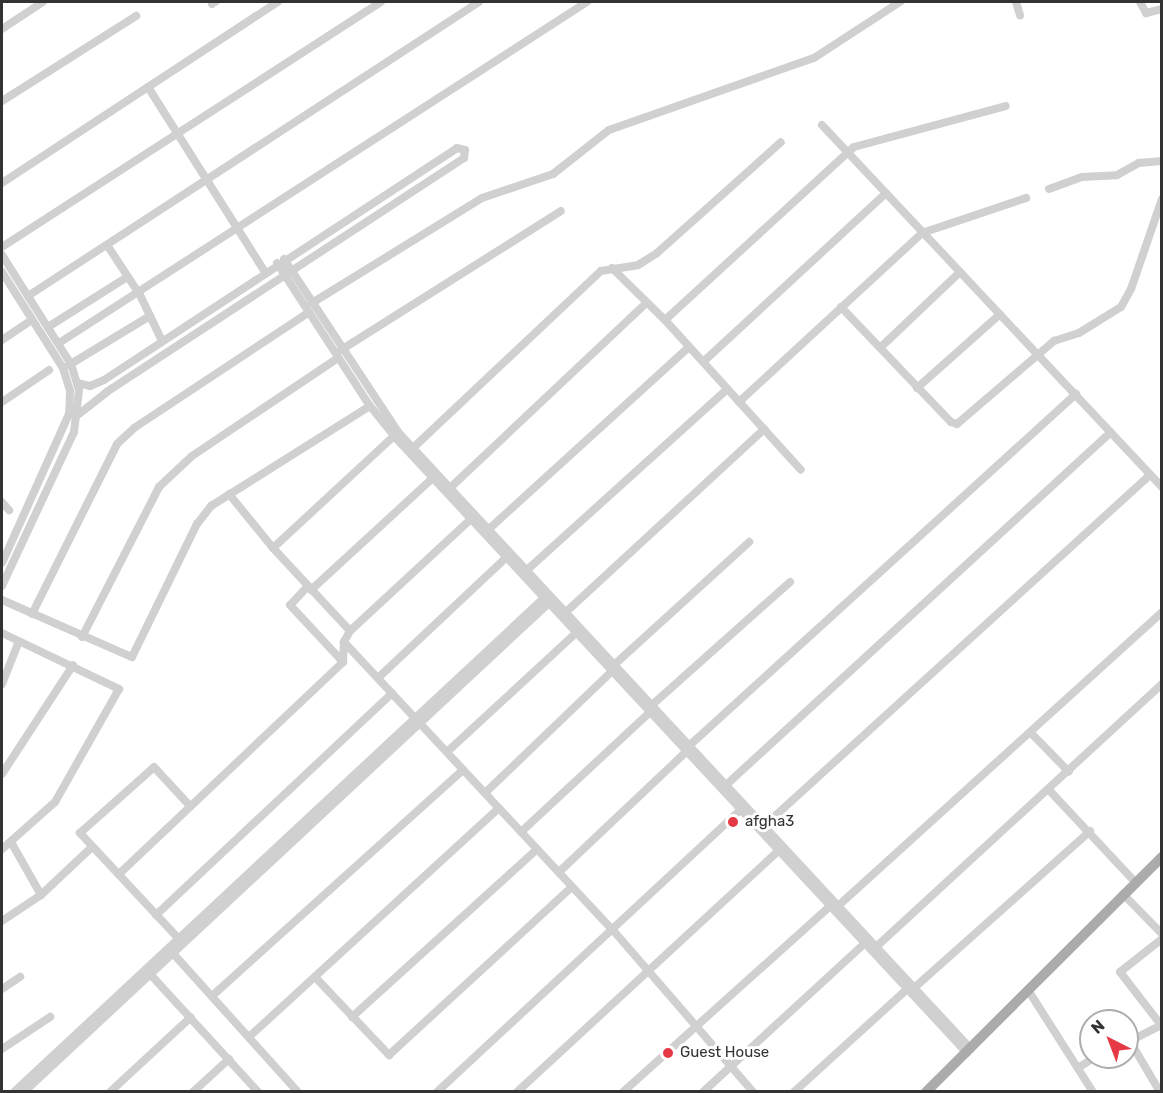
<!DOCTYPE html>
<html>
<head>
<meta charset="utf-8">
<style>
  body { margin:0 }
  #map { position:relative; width:1163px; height:1093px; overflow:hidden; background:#fff; font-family:Rubik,sans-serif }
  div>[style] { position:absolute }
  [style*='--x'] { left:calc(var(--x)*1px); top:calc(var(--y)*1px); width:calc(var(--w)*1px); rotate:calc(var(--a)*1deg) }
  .minor>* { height:8px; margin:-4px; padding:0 4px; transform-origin:4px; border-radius:4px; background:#d0d0d0 }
  .major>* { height:10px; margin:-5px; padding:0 5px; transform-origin:5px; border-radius:5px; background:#ababab }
  .dots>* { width:16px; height:16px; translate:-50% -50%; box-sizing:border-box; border:3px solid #fff; border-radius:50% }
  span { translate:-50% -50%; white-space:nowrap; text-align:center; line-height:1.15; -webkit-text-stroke:6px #fff; paint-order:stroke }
  .poi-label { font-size:15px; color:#333 }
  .left { translate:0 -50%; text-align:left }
  .frame { position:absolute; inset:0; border:3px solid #333; pointer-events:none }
  .north { position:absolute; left:1079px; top:1009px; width:60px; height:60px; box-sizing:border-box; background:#fff; border:2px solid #adadad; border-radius:50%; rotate:318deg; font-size:16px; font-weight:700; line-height:24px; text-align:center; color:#333 }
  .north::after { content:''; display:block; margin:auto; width:21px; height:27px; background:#e63946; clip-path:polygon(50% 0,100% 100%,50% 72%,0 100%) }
</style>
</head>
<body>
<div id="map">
  <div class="minor">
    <div style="--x:1016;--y:2;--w:14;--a:73"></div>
    <div style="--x:1140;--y:2;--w:13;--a:61"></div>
    <div style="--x:1146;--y:13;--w:16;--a:-14"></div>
    <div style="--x:212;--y:4;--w:4;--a:-34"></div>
    <div style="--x:2;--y:29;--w:49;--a:-33.4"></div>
    <div style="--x:148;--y:87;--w:219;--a:57.7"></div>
    <div style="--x:2;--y:101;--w:159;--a:-32.4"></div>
    <div style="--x:822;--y:125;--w:497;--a:46.8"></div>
    <div style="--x:2;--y:183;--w:330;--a:-33.3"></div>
    <div style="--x:1049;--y:189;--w:35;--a:-20"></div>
    <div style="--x:1082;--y:177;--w:35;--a:-3"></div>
    <div style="--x:1117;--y:175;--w:25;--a:-29"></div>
    <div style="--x:1139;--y:163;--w:23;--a:-5"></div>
    <div style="--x:107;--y:245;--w:60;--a:56.6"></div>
    <div style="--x:140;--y:295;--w:51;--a:64.4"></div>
    <div style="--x:2;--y:247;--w:451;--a:-32.9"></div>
    <div style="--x:2;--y:255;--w:129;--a:57.7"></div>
    <div style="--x:71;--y:364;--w:27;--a:73"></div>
    <div style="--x:79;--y:390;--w:42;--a:96.8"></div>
    <div style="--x:74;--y:432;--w:170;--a:115.1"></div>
    <div style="--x:284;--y:259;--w:207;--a:56.6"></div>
    <div style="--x:398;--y:432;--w:842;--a:47.12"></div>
    <div style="--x:277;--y:263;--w:171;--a:57"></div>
    <div style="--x:370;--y:406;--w:38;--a:51"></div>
    <div style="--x:394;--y:436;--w:842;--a:47.12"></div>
    <div style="--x:612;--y:268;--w:74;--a:44.5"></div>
    <div style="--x:665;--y:320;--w:202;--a:47.8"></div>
    <div style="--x:2;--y:272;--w:114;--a:57.6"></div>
    <div style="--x:63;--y:368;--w:24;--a:73"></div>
    <div style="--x:70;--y:391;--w:23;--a:92"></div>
    <div style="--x:69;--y:414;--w:163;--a:114.2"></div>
    <div style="--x:28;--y:296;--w:538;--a:-33.1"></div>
    <div style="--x:312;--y:303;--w:200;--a:-31.7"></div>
    <div style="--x:482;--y:198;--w:75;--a:-18.7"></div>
    <div style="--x:553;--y:174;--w:71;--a:-38.2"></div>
    <div style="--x:609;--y:130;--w:217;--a:-19.4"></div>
    <div style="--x:814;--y:58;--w:103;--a:-33.1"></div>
    <div style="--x:841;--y:307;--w:159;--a:46.3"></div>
    <div style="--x:951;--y:422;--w:6;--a:18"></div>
    <div style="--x:957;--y:424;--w:128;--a:-40.6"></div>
    <div style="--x:1054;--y:341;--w:26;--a:-18"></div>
    <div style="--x:1079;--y:333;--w:49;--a:-31.8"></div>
    <div style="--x:1121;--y:307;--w:21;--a:-61"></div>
    <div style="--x:1131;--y:289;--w:95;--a:-71"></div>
    <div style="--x:665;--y:320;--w:256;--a:-42.5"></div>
    <div style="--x:854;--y:147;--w:157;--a:-15.1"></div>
    <div style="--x:48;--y:327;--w:93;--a:-32.3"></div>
    <div style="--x:2;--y:340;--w:36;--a:-34"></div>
    <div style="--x:59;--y:343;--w:629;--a:-32.86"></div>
    <div style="--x:881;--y:347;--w:109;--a:-43.5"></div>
    <div style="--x:341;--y:350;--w:260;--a:-32.3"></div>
    <div style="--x:703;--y:362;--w:249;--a:-42.7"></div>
    <div style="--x:69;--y:365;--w:95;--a:-31.2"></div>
    <div style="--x:77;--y:383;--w:13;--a:13"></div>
    <div style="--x:90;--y:386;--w:15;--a:-23"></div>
    <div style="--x:104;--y:380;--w:422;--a:-33.3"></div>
    <div style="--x:457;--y:148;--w:8;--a:14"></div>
    <div style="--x:465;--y:150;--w:8;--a:97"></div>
    <div style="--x:464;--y:158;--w:427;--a:146.8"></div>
    <div style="--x:107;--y:392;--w:37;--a:142"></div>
    <div style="--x:917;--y:388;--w:111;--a:-41.7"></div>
    <div style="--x:2;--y:402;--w:57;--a:-34.2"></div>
    <div style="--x:739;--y:402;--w:249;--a:-42.7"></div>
    <div style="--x:922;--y:233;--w:110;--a:-18.6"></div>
    <div style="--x:413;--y:448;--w:258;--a:-43.3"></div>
    <div style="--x:601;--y:271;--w:37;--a:-9"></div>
    <div style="--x:638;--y:265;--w:22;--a:-32"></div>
    <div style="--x:657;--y:253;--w:166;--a:-41.8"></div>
    <div style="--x:450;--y:488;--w:268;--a:-43.3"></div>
    <div style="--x:229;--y:494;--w:70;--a:50.8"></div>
    <div style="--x:273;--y:548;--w:113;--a:47.1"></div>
    <div style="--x:350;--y:631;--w:13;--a:119"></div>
    <div style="--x:344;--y:642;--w:393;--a:47"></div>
    <div style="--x:612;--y:929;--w:216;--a:49.1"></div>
    <div style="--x:2;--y:502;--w:11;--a:49"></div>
    <div style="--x:489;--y:529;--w:270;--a:-42.3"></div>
    <div style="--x:273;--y:548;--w:165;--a:-42.8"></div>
    <div style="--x:527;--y:570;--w:270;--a:-42.1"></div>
    <div style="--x:308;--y:586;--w:26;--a:133"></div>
    <div style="--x:290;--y:605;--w:78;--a:47.1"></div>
    <div style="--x:311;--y:590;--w:166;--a:-42.6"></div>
    <div style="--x:2;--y:600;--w:142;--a:23.7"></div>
    <div style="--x:132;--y:657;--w:148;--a:-64"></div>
    <div style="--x:197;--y:524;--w:23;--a:-52"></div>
    <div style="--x:211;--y:506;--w:188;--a:-32.2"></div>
    <div style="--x:566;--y:612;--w:270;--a:-42.7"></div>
    <div style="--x:32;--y:614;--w:190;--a:-63.4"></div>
    <div style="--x:117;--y:444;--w:23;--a:-43"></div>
    <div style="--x:134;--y:428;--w:210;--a:-33.5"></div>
    <div style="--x:350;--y:631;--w:165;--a:-42.8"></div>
    <div style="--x:2;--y:633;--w:130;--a:25.6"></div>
    <div style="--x:119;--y:689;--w:130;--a:119.5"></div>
    <div style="--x:55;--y:802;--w:71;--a:138.4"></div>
    <div style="--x:82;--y:637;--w:169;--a:-62.8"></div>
    <div style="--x:159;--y:487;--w:45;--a:-43.2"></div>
    <div style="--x:192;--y:456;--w:176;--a:-33.9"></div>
    <div style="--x:614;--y:665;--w:183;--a:-42.3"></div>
    <div style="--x:378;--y:678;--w:175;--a:-43.2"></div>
    <div style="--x:2;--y:684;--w:46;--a:-68.4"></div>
    <div style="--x:652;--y:705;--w:185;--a:-41.7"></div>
    <div style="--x:1031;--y:733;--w:54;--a:45.7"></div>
    <div style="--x:690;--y:745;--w:522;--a:-42.28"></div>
    <div style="--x:447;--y:752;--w:176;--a:-42.7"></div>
    <div style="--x:2;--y:774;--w:130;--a:-56.9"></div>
    <div style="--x:726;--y:785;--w:522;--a:-42.52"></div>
    <div style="--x:1049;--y:790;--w:126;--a:46.9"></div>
    <div style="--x:485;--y:793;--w:176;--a:-43.8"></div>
    <div style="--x:764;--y:826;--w:522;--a:-42.28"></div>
    <div style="--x:521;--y:832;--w:176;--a:-42.9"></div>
    <div style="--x:11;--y:842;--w:61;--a:60.5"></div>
    <div style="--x:559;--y:872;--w:175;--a:-43.4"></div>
    <div style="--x:119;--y:874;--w:308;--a:-43.4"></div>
    <div style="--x:343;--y:662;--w:20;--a:-87"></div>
    <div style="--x:1123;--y:894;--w:56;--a:45.7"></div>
    <div style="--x:838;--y:906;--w:438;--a:-42.2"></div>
    <div style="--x:156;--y:915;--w:324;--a:-43.2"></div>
    <div style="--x:2;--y:921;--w:47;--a:-33.7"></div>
    <div style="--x:41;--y:895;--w:70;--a:-43.3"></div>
    <div style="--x:178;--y:938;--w:144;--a:-133"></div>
    <div style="--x:80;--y:833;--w:99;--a:-41.7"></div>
    <div style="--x:154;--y:767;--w:53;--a:47.3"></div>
    <div style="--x:876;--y:947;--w:389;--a:-42.6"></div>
    <div style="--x:170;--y:950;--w:191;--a:48"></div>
    <div style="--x:150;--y:974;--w:160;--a:47.5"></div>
    <div style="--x:315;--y:977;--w:108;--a:46.5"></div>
    <div style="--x:389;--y:1055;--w:248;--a:-42.6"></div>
    <div style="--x:914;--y:988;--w:236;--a:-41.7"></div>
    <div style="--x:2;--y:989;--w:22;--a:-34"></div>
    <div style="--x:1028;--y:990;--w:121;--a:57.5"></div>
    <div style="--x:212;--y:996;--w:338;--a:-42"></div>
    <div style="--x:352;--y:1017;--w:250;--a:-42.2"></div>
    <div style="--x:1161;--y:1025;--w:67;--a:-127.7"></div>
    <div style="--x:1120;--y:972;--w:53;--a:-38.2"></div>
    <div style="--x:249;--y:1037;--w:339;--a:-42.5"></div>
    <div style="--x:2;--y:1049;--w:58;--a:-33.7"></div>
    <div style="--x:1078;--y:1068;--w:20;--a:-33"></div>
    <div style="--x:14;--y:1092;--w:727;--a:-42.99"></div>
    <div style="--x:24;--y:1092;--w:720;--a:-42.97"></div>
    <div style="--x:110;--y:1092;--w:110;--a:-42.8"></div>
    <div style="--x:193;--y:1092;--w:49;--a:-42.5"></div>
    <div style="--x:437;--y:1092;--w:414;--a:-42.9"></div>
    <div style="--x:517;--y:1092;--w:355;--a:-42.7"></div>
    <div style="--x:623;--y:1092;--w:278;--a:-41.9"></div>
    <div style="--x:703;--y:1092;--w:220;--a:-42.6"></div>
    <div style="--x:794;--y:1092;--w:153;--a:-42.3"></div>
    <div style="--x:1160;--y:1092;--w:59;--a:-120.5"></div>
    <div style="--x:1130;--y:1041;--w:36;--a:-27"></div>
  </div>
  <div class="major">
    <div style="--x:926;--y:1092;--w:333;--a:-44.9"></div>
  </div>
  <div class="dots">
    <div style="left:733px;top:822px;background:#e63946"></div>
    <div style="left:668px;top:1053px;background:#e63946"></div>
  </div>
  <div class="poi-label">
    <span class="left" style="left:745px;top:822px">afgha3</span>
    <span class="left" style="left:680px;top:1053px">Guest House</span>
  </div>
  <div class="frame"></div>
  <div class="north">N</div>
</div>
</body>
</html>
